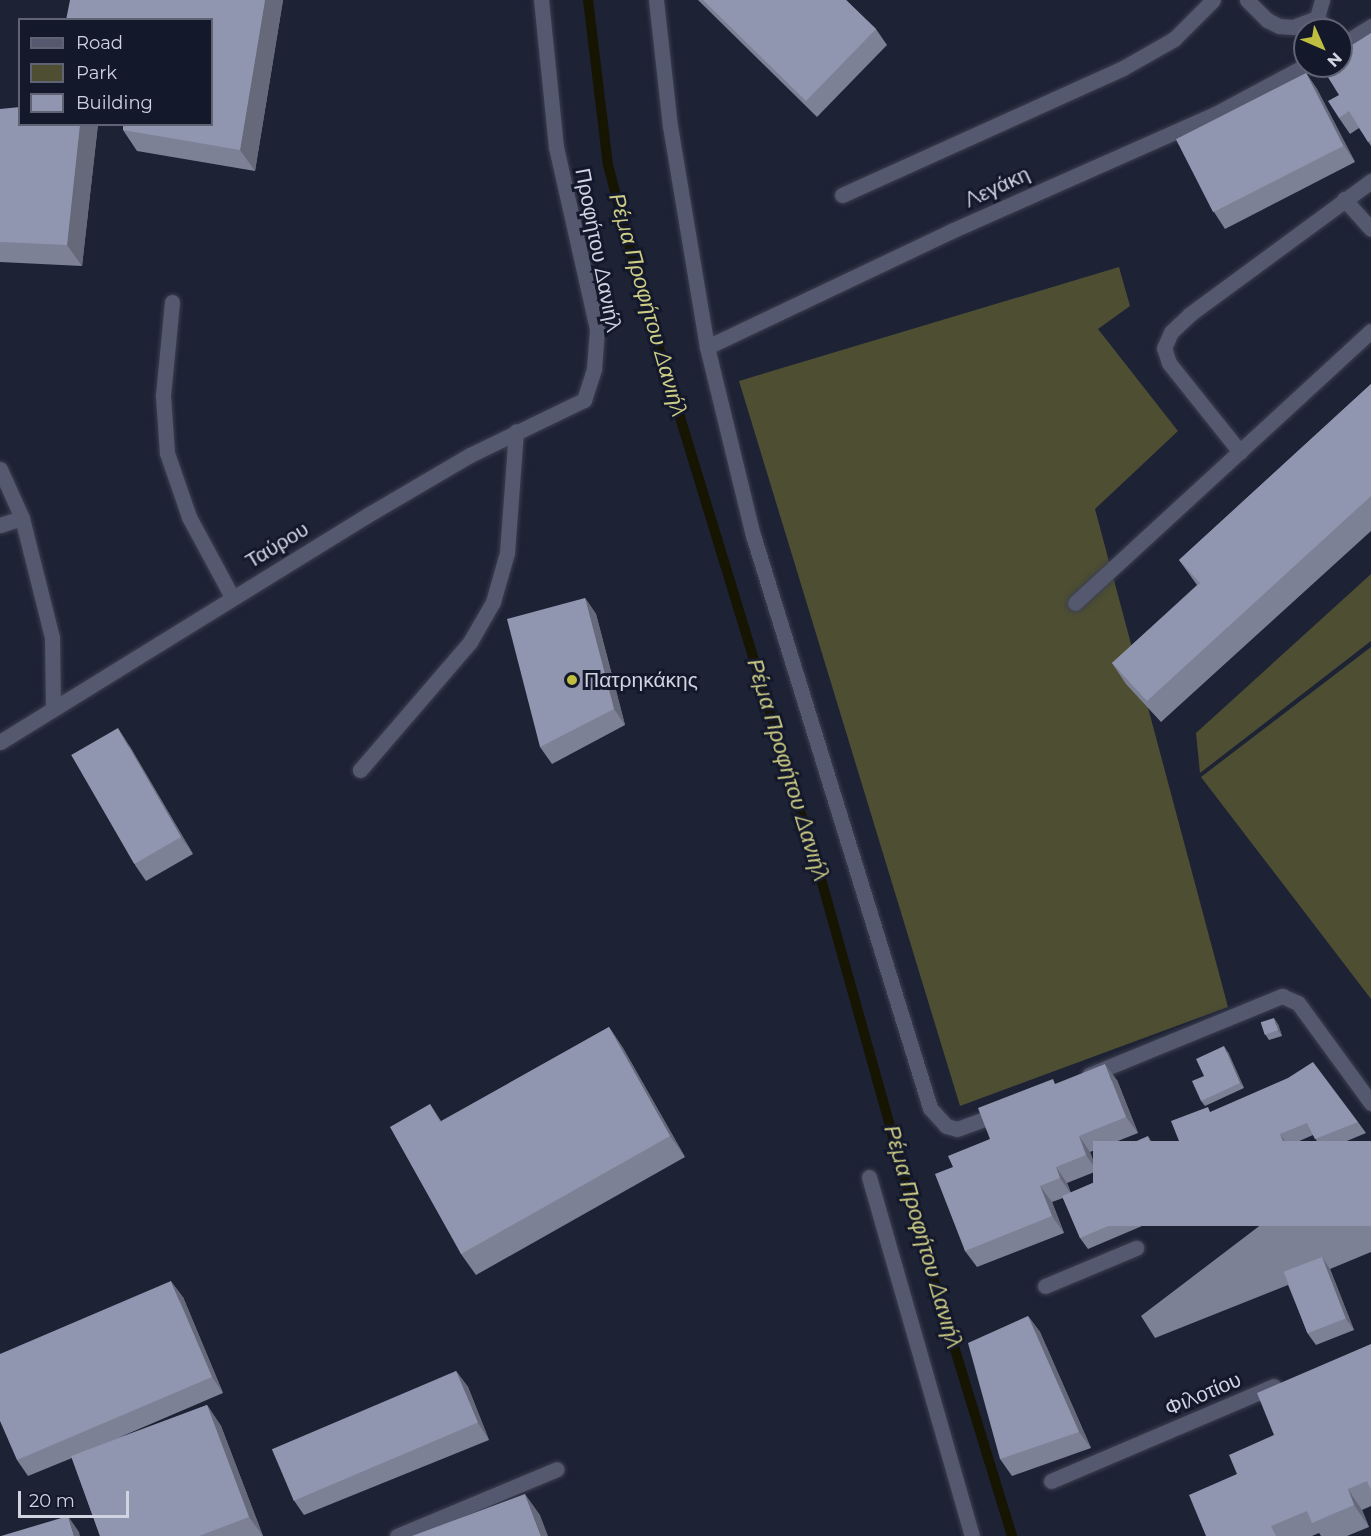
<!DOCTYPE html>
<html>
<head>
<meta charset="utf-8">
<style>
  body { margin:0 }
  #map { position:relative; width:1371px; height:1536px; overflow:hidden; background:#1d2235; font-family:Montserrat,sans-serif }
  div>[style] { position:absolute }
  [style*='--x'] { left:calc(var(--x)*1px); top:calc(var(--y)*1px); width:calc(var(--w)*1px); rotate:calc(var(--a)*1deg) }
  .green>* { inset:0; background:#4d4e32 }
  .stream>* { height:10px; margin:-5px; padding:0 5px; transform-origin:5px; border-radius:5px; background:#161502 }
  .roads { filter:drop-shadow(0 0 2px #3c3f4f) drop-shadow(0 0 2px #3c3f4f) }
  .service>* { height:15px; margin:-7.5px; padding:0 7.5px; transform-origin:7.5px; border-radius:7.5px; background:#545970 }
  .minor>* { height:15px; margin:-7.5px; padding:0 7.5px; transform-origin:7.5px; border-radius:7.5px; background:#545970 }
  .tertiary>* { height:15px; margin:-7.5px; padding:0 7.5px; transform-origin:7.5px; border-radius:7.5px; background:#545970 }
  .wall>* { inset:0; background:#7c8196 }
  .shaded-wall>* { inset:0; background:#65697a }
  .building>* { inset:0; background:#9096af; transform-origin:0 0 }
  .dots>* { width:16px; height:16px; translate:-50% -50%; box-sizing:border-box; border:3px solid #14182b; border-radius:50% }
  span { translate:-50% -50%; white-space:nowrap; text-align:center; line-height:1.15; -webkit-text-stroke:6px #14182b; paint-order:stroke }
  .street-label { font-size:21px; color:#d0d4e1 }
  .poi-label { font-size:21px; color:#d0d4e1 }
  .left { translate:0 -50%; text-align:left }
  .water-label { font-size:22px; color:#cccc84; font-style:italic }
  .legend { position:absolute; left:18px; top:18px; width:195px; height:108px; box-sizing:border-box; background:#14182b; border:2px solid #5f6374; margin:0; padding:8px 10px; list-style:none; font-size:18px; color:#d0d4e1 }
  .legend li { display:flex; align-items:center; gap:12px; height:30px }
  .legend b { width:30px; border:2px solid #5f6374 }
  .north { position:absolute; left:1293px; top:18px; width:60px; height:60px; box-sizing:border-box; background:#14182b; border:2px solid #5f6374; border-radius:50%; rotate:135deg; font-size:16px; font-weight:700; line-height:24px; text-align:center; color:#d0d4e1 }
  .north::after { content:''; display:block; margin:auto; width:21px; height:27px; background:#c0be41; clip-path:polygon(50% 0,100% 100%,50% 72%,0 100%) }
  .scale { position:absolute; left:18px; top:1491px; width:111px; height:27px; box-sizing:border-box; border:3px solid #d0d4e1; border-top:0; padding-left:8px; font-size:18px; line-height:21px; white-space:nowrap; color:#d0d4e1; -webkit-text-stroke:4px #14182b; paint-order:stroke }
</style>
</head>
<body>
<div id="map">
  <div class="green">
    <div style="clip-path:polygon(1119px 267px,1130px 306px,1098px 329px,1178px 431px,1095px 509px,1228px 1007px,960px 1106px,739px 381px)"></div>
    <div style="clip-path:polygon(1371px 574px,1371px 641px,1200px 773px,1196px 733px)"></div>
    <div style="clip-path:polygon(1371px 647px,1371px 999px,1201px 777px)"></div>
  </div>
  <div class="stream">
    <div style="--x:588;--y:0;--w:166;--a:83.1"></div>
    <div style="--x:608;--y:165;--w:125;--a:75.2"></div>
    <div style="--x:640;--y:286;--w:627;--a:73.04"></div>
    <div style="--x:823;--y:886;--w:386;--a:74.4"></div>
    <div style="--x:927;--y:1258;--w:291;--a:73"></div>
  </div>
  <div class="roads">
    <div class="service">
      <div style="--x:1247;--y:0;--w:28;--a:45"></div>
      <div style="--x:1267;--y:20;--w:13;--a:27"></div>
      <div style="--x:1279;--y:26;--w:14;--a:4"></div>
      <div style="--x:1293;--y:27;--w:26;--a:-21"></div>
      <div style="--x:1322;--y:0;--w:19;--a:106"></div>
      <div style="--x:1317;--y:18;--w:17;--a:45"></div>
      <div style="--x:842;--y:195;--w:308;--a:-24.3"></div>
      <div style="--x:1123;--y:68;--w:59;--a:-29.6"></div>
      <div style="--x:1174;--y:39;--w:55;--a:-45"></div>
      <div style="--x:1344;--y:199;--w:40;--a:48"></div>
      <div style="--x:172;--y:302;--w:94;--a:95.5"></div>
      <div style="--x:163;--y:396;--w:57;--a:86"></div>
      <div style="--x:167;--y:453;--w:68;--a:71"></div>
      <div style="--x:189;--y:517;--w:91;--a:61.7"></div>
      <div style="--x:1240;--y:452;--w:114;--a:-128.6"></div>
      <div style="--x:1169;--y:363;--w:16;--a:-108"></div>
      <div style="--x:1164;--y:348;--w:17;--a:-66"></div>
      <div style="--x:1171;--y:332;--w:26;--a:-43"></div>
      <div style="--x:1190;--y:314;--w:225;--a:-36.3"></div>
      <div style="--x:0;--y:469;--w:54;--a:65.8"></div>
      <div style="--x:22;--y:518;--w:123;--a:75.9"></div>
      <div style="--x:52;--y:637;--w:71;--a:89.2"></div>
      <div style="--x:0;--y:525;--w:23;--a:-18"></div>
      <div style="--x:1075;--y:603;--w:402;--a:-42.6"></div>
      <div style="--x:360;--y:770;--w:169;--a:-49.3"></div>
      <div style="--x:470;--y:642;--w:46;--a:-60.1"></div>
      <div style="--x:493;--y:602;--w:51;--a:-74.1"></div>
      <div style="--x:507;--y:553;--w:122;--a:-85.8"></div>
      <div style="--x:397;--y:1536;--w:173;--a:-22.7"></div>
    </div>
    <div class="minor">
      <div style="--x:656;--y:0;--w:127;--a:83.7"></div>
      <div style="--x:670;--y:126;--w:224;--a:80.5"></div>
      <div style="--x:707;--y:347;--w:194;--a:76.3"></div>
      <div style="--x:753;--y:535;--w:600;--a:72.83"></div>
      <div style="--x:930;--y:1108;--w:24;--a:48"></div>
      <div style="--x:946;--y:1126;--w:11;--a:15"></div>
      <div style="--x:957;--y:1129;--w:47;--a:-20"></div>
      <div style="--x:0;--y:742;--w:430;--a:-31.7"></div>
      <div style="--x:366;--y:516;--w:121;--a:-30.4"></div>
      <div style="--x:470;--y:455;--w:127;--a:-25.8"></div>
      <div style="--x:584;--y:400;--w:33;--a:-72"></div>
      <div style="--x:594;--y:369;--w:40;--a:-85.7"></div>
      <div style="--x:597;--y:329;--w:187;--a:-102.7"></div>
      <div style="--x:556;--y:147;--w:148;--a:-95.8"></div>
      <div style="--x:1089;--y:1075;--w:209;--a:-22.3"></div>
      <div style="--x:1282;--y:996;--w:17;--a:24"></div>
      <div style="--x:1298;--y:1003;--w:124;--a:53.9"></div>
      <div style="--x:869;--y:1177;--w:373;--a:74"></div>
      <div style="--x:1045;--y:1286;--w:99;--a:-22.7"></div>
      <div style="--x:1051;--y:1481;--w:242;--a:-23.1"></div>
    </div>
    <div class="tertiary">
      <div style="--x:1341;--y:45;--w:36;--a:-32"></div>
      <div style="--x:707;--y:347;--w:270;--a:-25.4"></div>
      <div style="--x:951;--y:231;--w:289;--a:-23.9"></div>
      <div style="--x:1215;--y:114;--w:102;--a:-28.1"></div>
    </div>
  </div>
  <div class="wall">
    <div style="clip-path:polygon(70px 0,283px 0,255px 171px,137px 151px,123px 130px,212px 124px)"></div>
    <div style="clip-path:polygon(698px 0,846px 0,876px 29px,887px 45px,817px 117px)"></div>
    <div style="clip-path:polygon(1371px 33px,1371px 146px,1359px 128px,1350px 134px,1339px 118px,1339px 95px)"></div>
    <div style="clip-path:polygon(1306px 73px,1317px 89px,1355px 162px,1225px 229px,1214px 212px)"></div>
    <div style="clip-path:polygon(0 109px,20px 124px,98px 124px,82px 266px,0 262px)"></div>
    <div style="clip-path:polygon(1371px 384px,1371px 531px,1161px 722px,1126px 684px,1112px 663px,1197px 585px,1179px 560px)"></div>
    <div style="clip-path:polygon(585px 598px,596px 614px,625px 725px,552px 764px,540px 747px)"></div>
    <div style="clip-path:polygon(129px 745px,193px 854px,146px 881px,135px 865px)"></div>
    <div style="clip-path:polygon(1278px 1024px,1282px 1036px,1269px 1040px,1265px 1034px)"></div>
    <div style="clip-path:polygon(609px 1027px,623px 1048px,685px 1157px,476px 1275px,461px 1254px,430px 1104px,441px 1121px)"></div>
    <div style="clip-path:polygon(1228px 1052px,1244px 1088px,1205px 1106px,1201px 1101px,1204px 1076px)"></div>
    <div style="clip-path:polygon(1117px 1080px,1138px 1133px,1090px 1152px,1097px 1171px,1067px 1183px,1071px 1193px,1102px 1179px,1156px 1148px,1182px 1209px,1088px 1249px,1080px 1238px,1063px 1198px,1052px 1202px,1064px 1233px,977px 1267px,965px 1251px,953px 1167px,990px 1139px,1057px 1084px)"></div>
    <div style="clip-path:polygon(1211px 1112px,1358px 1122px,1366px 1133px,1323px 1151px,1313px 1135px,1288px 1146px,1294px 1160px,1244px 1182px,1235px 1169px,1199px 1183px,1191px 1171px)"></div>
    <div style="clip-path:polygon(1371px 1141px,1371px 1252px,1330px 1269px,1354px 1330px,1316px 1345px,1308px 1334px,1288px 1285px,1155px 1338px,1141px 1316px)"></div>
    <div style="clip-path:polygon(183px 1297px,223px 1393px,118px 1438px,207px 1405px,221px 1426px,263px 1536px,100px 1536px,72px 1458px,28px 1476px,17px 1460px)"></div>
    <div style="clip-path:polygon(1028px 1316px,1040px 1332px,1091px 1448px,1012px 1476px,1000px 1459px)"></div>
    <div style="clip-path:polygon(1371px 1344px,1371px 1506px,1362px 1510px,1369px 1527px,1347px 1536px,1321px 1536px,1319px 1533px,1312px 1536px,1206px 1536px,1237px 1474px,1274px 1435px)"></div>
    <div style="clip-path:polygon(456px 1371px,468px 1387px,489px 1440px,304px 1515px,293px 1499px)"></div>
  </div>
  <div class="shaded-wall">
    <div style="clip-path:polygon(265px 0,283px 0,255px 171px,240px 150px)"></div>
    <div style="clip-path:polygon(1306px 73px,1317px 89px,1355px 162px,1344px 146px)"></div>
    <div style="clip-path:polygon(80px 124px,98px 124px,82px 266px,67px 245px)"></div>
    <div style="clip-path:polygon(585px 598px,596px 614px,625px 725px,614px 709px)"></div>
    <div style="clip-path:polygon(118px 728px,129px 745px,193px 854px,181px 837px)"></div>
    <div style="clip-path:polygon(1274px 1018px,1278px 1024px,1282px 1036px,1278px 1030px)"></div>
    <div style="clip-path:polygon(609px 1027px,623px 1048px,685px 1157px,670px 1136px)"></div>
    <div style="clip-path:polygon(1224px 1046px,1228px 1052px,1244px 1088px,1240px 1083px)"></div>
    <div style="clip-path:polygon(1105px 1064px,1117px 1080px,1138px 1133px,1126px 1117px)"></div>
    <div style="clip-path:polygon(1280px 1134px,1288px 1146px,1294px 1160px,1286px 1149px)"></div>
    <div style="clip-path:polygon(1079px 1136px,1090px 1152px,1097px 1171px,1086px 1155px)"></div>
    <div style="clip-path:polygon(1148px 1136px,1156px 1148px,1182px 1209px,1174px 1198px)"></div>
    <div style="clip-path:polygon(1056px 1167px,1067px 1183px,1071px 1194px,1060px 1178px)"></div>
    <div style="clip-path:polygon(1040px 1186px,1052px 1202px,1064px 1233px,1052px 1216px)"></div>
    <div style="clip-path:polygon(1322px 1257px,1330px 1269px,1354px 1330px,1346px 1319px)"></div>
    <div style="clip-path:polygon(171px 1281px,183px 1297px,223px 1393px,212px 1377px)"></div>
    <div style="clip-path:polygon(1028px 1316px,1040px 1332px,1091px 1448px,1079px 1432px)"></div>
    <div style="clip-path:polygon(456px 1371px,468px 1387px,489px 1440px,478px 1423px)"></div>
    <div style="clip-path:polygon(207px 1405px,221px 1426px,263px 1536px,249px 1517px)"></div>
    <div style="clip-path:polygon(1348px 1489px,1362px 1510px,1369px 1527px,1354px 1505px)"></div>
    <div style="clip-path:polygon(525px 1494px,540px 1515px,548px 1536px,541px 1536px)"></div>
    <div style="clip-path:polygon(68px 1516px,79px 1532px,80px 1536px,74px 1536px)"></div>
  </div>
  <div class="building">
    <div style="clip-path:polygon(70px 0,265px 0,240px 150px,123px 130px,123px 124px,212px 124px,212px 20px,66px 20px)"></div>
    <div style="clip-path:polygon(703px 0,846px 0,876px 29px,806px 101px)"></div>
    <div style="clip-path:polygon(1371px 33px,1371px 140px,1368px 142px,1349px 111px,1339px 118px,1328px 101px,1339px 95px,1321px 66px,1341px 66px,1341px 52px)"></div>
    <div style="left:1306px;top:73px;width:82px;height:146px;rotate:63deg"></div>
    <div style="clip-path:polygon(20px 107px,20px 124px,80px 124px,67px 245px,0 242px,0 109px)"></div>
    <div style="clip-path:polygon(1371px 384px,1371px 496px,1147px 701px,1112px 663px,1200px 583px,1179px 560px)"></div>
    <div style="clip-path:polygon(585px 598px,614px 709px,540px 747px,507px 619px)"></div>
    <div style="left:118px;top:728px;width:126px;height:54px;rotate:60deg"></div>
    <div style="left:1274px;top:1018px;width:13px;height:14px;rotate:72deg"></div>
    <div style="clip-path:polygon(609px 1027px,670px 1136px,461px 1254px,390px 1127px,430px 1104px,440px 1122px)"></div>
    <div style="clip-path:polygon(1224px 1046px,1240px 1083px,1201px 1101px,1192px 1081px,1204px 1076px,1196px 1059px)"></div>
    <div style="clip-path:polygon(1313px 1062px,1358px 1122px,1315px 1139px,1307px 1123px,1280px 1134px,1286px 1149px,1236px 1171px,1229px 1157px,1191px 1171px,1171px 1121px,1208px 1107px,1210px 1112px,1288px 1078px)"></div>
    <div style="clip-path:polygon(1105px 1064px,1126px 1117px,1079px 1136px,1086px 1155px,1056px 1167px,1060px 1178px,1040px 1186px,1052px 1216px,965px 1251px,935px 1174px,953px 1167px,948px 1156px,990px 1139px,978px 1108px,1053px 1079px,1055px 1084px)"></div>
    <div style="clip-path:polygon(1148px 1136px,1174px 1198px,1080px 1238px,1062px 1196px,1102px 1179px,1094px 1160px)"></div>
    <div style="left:1371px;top:1141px;width:85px;height:278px;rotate:90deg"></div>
    <div style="left:1322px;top:1257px;width:66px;height:41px;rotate:69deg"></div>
    <div style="clip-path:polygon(171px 1281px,212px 1377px,17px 1460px,0 1421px,0 1354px)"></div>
    <div style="clip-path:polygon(1028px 1316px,1079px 1432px,1000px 1459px,968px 1343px)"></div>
    <div style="clip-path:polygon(1371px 1344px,1371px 1490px,1367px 1481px,1348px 1489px,1354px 1505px,1312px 1523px,1307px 1511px,1271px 1526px,1276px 1536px,1206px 1536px,1189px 1495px,1237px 1474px,1229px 1455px,1274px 1435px,1257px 1393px)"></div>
    <div style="left:456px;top:1371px;width:56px;height:200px;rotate:67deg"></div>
    <div style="clip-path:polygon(207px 1405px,249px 1517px,199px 1536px,100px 1536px,71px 1456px)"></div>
    <div style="clip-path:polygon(525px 1494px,541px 1536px,412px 1536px)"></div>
    <div style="clip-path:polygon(68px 1516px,74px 1536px,1px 1536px)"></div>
  </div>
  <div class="dots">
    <div style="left:572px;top:680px;background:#c0be41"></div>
  </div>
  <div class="street-label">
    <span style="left:997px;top:187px;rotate:-25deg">Λεγάκη</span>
    <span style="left:598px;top:250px;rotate:79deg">Προφήτου Δανιήλ</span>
    <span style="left:277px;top:545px;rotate:-31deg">Ταύρου</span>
    <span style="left:1203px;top:1394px;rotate:-23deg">Φιλοτίου</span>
  </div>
  <div class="poi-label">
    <span class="left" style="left:584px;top:680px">Πατρηκάκης</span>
  </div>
  <div class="water-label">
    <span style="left:648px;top:305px;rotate:74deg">Ρέμα Προφήτου Δανιήλ</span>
    <span style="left:788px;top:770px;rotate:73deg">Ρέμα Προφήτου Δανιήλ</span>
    <span style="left:923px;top:1237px;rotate:74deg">Ρέμα Προφήτου Δανιήλ</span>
  </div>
  <ul class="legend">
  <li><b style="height:8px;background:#545970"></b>Road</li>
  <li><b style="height:16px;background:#4d4e32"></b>Park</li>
  <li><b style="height:16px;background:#9096af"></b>Building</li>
  </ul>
  <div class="north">N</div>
  <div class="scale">20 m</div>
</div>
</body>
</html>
